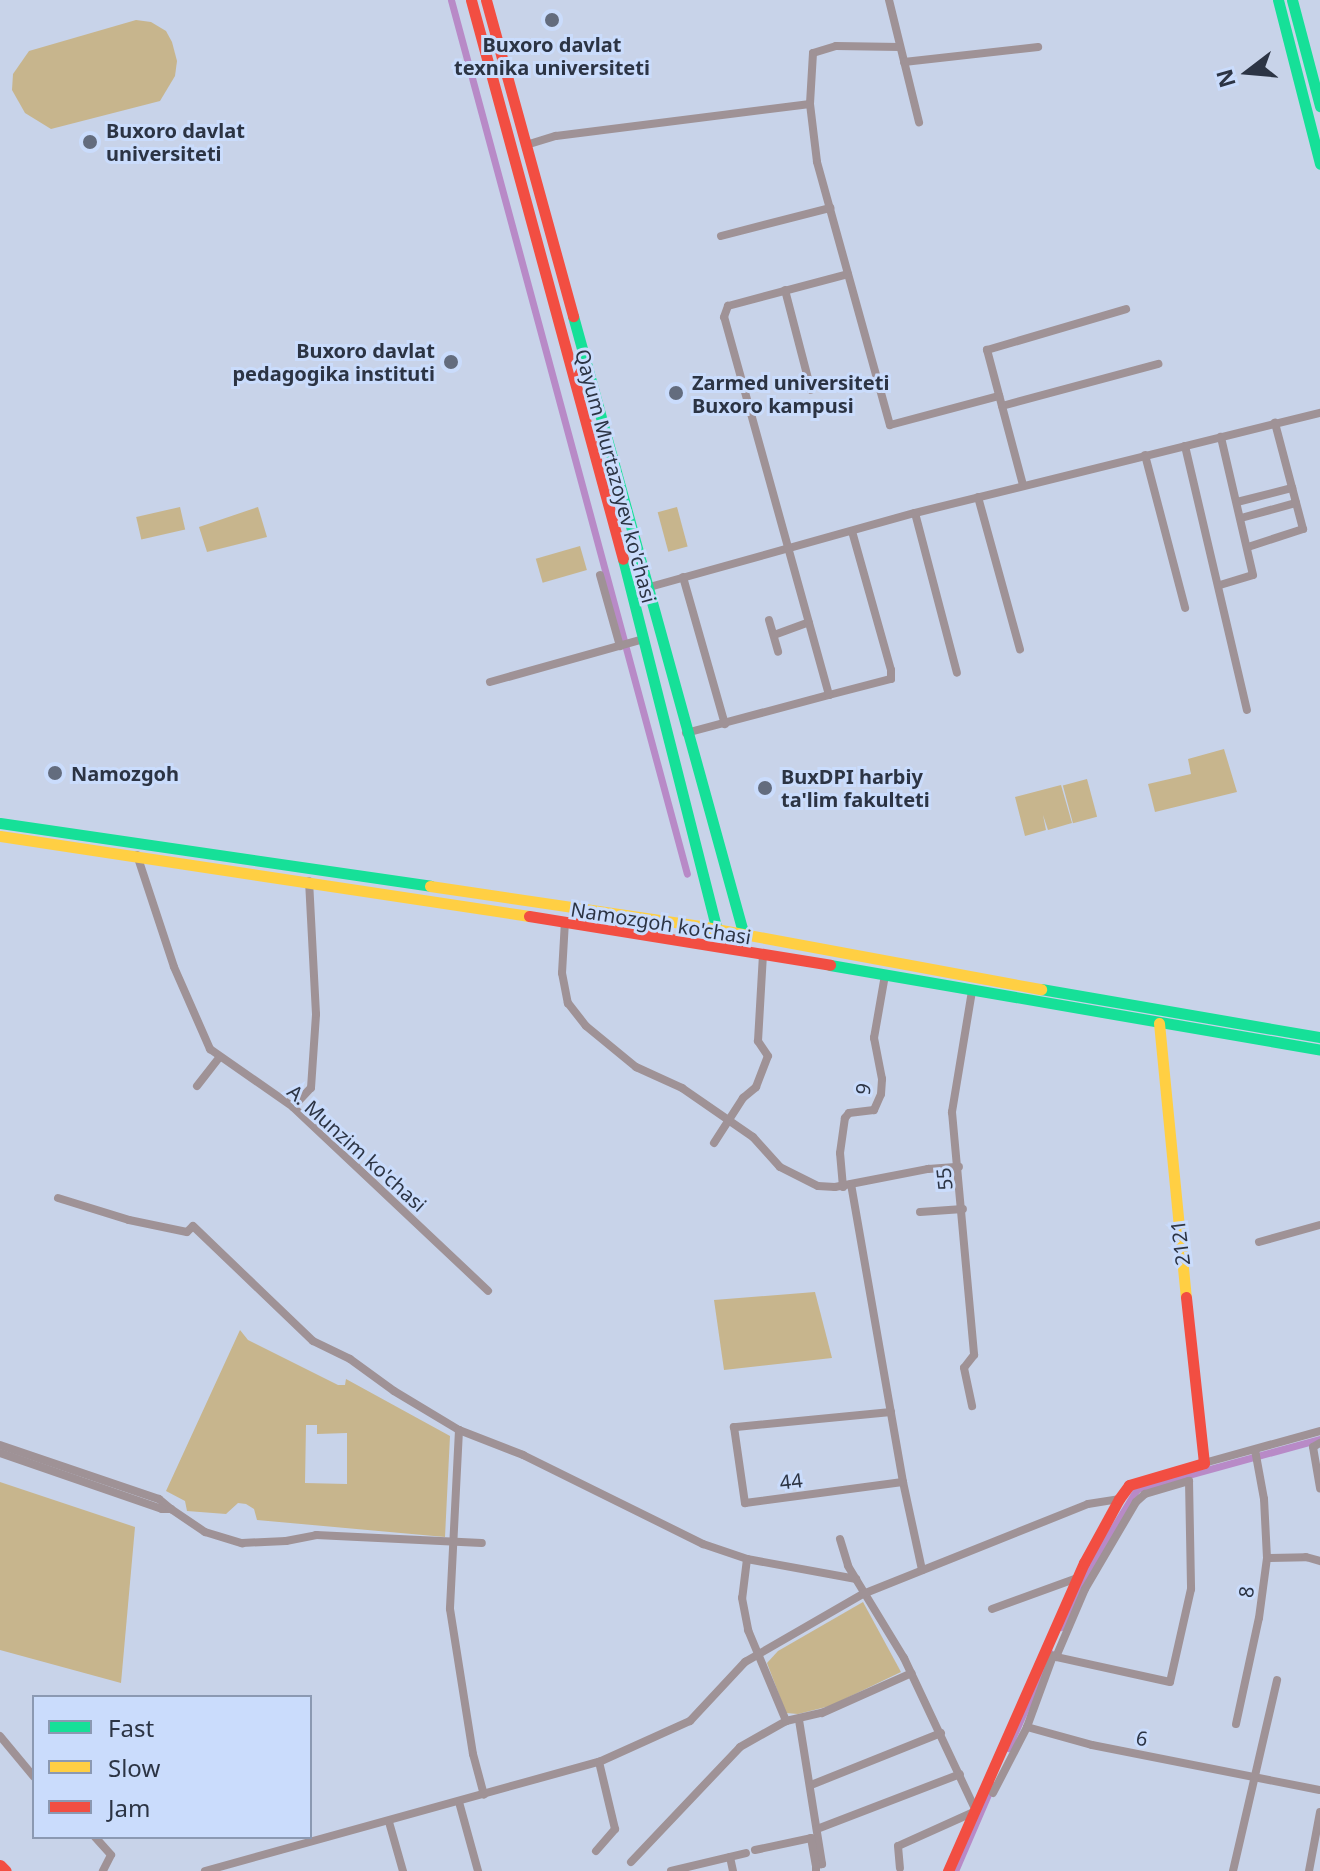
<!DOCTYPE html>
<html>
<head>
<meta charset="utf-8">
<style>
  body { margin:0 }
  #map { position:relative; width:1320px; height:1871px; overflow:hidden; background:#c8d3e9; font-family:"Noto Sans",sans-serif }
  div>[style] { position:absolute }
  [style*='--x'] { left:calc(var(--x)*1px); top:calc(var(--y)*1px); width:calc(var(--w)*1px); rotate:calc(var(--a)*1deg) }
  .green>* { inset:0; background:#c7b58d; transform-origin:0 0 }
  .canal>* { height:7px; margin:-3.5px; padding:0 3.5px; transform-origin:3.5px; border-radius:3.5px; background:#b88ac7 }
  .street>* { height:8px; margin:-4px; padding:0 4px; transform-origin:4px; border-radius:4px; background:#9f9296 }
  .fast>* { height:11px; margin:-5.5px; padding:0 5.5px; transform-origin:5.5px; border-radius:5.5px; background:#16e098 }
  .slow>* { height:11px; margin:-5.5px; padding:0 5.5px; transform-origin:5.5px; border-radius:5.5px; background:#ffcf43 }
  .jam>* { height:11px; margin:-5.5px; padding:0 5.5px; transform-origin:5.5px; border-radius:5.5px; background:#f24e42 }
  .dots>* { width:22px; height:22px; translate:-50% -50%; box-sizing:border-box; border:4px solid #cadcfc; border-radius:50% }
  span { translate:-50% -50%; white-space:nowrap; text-align:center; line-height:1.15; -webkit-text-stroke:6px #cadcfc; paint-order:stroke }
  .poi-label { font-size:20px; color:#2c3444; font-weight:700 }
  .left { translate:0 -50%; text-align:left }
  .right { translate:-100% -50%; text-align:right }
  .street-label { font-size:20px; color:#2c3444 }
  .legend { position:absolute; left:32px; top:1695px; width:280px; height:144px; box-sizing:border-box; background:#cadcfc; border:2px solid #8b99b2; margin:0; padding:10px 14px; list-style:none; font-size:24px; color:#2c3444 }
  .legend li { display:flex; align-items:center; gap:16px; height:40px }
  .legend b { width:40px; border:2px solid #8b99b2 }
  .north { position:absolute; left:1208px; top:32px; width:80px; height:80px; -webkit-text-stroke:6px #cadcfc; paint-order:stroke; rotate:254deg; font-size:22px; font-weight:700; line-height:32px; text-align:center; color:#2c3444 }
  .north::after { content:''; display:block; margin:auto; width:28px; height:36px; background:#2c3444; clip-path:polygon(50% 0,100% 100%,50% 72%,0 100%) }
</style>
</head>
<body>
<div id="map">
  <div class="green">
    <div style="clip-path:polygon(136px 20px,151px 22px,166px 31px,172px 42px,177px 61px,175px 76px,160px 101px,51px 129px,25px 113px,12px 90px,13px 74px,29px 51px)"></div>
    <div style="left:180px;top:507px;width:23px;height:45px;rotate:77deg"></div>
    <div style="clip-path:polygon(258px 507px,267px 537px,207px 552px,199px 527px)"></div>
    <div style="left:677px;top:507px;width:41px;height:20px;rotate:75deg"></div>
    <div style="left:580px;top:546px;width:25px;height:46px;rotate:74deg"></div>
    <div style="clip-path:polygon(1224px 749px,1237px 792px,1155px 812px,1148px 784px,1191px 774px,1188px 759px)"></div>
    <div style="left:1087px;top:779px;width:39px;height:25px;rotate:75deg"></div>
    <div style="clip-path:polygon(1061px 785px,1072px 823px,1048px 830px,1043px 815px,1046px 830px,1025px 836px,1015px 797px)"></div>
    <div style="clip-path:polygon(815px 1292px,832px 1358px,724px 1370px,714px 1300px)"></div>
    <div style="clip-path:polygon(evenodd,240px 1330px,248px 1340px,338px 1385px,345px 1385px,346px 1379px,450px 1436px,445px 1537px,257px 1520px,254px 1509px,246px 1504px,238px 1503px,226px 1514px,187px 1511px,185px 1501px,166px 1491px,240px 1330px,306px 1425px,317px 1425px,317px 1434px,347px 1433px,347px 1484px,305px 1483px,306px 1425px)"></div>
    <div style="clip-path:polygon(0 1482px,135px 1527px,121px 1683px,0 1650px)"></div>
    <div style="clip-path:polygon(863px 1602px,901px 1672px,830px 1706px,798px 1714px,786px 1713px,767px 1663px,778px 1651px)"></div>
  </div>
  <div class="canal">
    <div style="--x:451;--y:0;--w:905;--a:74.89"></div>
    <div style="--x:1061;--y:1627;--w:68;--a:-64.6"></div>
    <div style="--x:1090;--y:1566;--w:90;--a:-58.6"></div>
    <div style="--x:1137;--y:1489;--w:190;--a:-15.3"></div>
    <div style="--x:1008;--y:1748;--w:104;--a:-66.1"></div>
    <div style="--x:955;--y:1871;--w:94;--a:-66.7"></div>
  </div>
  <div class="street">
    <div style="--x:889;--y:0;--w:126;--a:76.2"></div>
    <div style="--x:900;--y:47;--w:64;--a:-179.1"></div>
    <div style="--x:836;--y:46;--w:24;--a:163"></div>
    <div style="--x:813;--y:53;--w:51;--a:93.4"></div>
    <div style="--x:810;--y:104;--w:58;--a:83.1"></div>
    <div style="--x:817;--y:162;--w:273;--a:74.5"></div>
    <div style="--x:890;--y:425;--w:113;--a:-14.9"></div>
    <div style="--x:904;--y:62;--w:135;--a:-6.4"></div>
    <div style="--x:526;--y:145;--w:31;--a:-17"></div>
    <div style="--x:556;--y:136;--w:256;--a:-7.2"></div>
    <div style="--x:721;--y:236;--w:113;--a:-14.4"></div>
    <div style="--x:785;--y:290;--w:103;--a:75.4"></div>
    <div style="--x:1002;--y:406;--w:162;--a:-15.1"></div>
    <div style="--x:1185;--y:446;--w:271;--a:76.8"></div>
    <div style="--x:1145;--y:455;--w:158;--a:75.3"></div>
    <div style="--x:1023;--y:485;--w:140;--a:-104.9"></div>
    <div style="--x:987;--y:350;--w:145;--a:-16.4"></div>
    <div style="--x:978;--y:497;--w:158;--a:74.6"></div>
    <div style="--x:1237;--y:502;--w:57;--a:-14.3"></div>
    <div style="--x:915;--y:513;--w:165;--a:75.3"></div>
    <div style="--x:1241;--y:518;--w:57;--a:-15.3"></div>
    <div style="--x:1248;--y:547;--w:58;--a:-18.1"></div>
    <div style="--x:1303;--y:529;--w:110;--a:-104.8"></div>
    <div style="--x:600;--y:575;--w:74;--a:74.3"></div>
    <div style="--x:683;--y:577;--w:153;--a:74.1"></div>
    <div style="--x:1220;--y:585;--w:34;--a:-17"></div>
    <div style="--x:1253;--y:575;--w:142;--a:-103.1"></div>
    <div style="--x:646;--y:588;--w:279;--a:-15.6"></div>
    <div style="--x:915;--y:513;--w:417;--a:-13.9"></div>
    <div style="--x:769;--y:620;--w:33;--a:74"></div>
    <div style="--x:774;--y:635;--w:37;--a:-20"></div>
    <div style="--x:490;--y:682;--w:160;--a:-15.6"></div>
    <div style="--x:829;--y:695;--w:64;--a:-14.5"></div>
    <div style="--x:891;--y:679;--w:9;--a:-90"></div>
    <div style="--x:891;--y:670;--w:144;--a:-105.7"></div>
    <div style="--x:686;--y:733;--w:148;--a:-14.9"></div>
    <div style="--x:829;--y:695;--w:392;--a:-105.5"></div>
    <div style="--x:724;--y:317;--w:12;--a:-70"></div>
    <div style="--x:728;--y:306;--w:124;--a:-14.9"></div>
    <div style="--x:137;--y:855;--w:118;--a:71.7"></div>
    <div style="--x:174;--y:967;--w:90;--a:66.3"></div>
    <div style="--x:210;--y:1049;--w:101;--a:34.9"></div>
    <div style="--x:293;--y:1107;--w:268;--a:43.3"></div>
    <div style="--x:565;--y:921;--w:52;--a:93.3"></div>
    <div style="--x:562;--y:973;--w:31;--a:79"></div>
    <div style="--x:568;--y:1003;--w:29;--a:52"></div>
    <div style="--x:586;--y:1026;--w:65;--a:39.4"></div>
    <div style="--x:636;--y:1067;--w:51;--a:24.5"></div>
    <div style="--x:682;--y:1088;--w:86;--a:34.6"></div>
    <div style="--x:753;--y:1137;--w:40;--a:48"></div>
    <div style="--x:780;--y:1167;--w:42;--a:26.6"></div>
    <div style="--x:818;--y:1186;--w:17;--a:3"></div>
    <div style="--x:835;--y:1187;--w:95;--a:-11"></div>
    <div style="--x:928;--y:1169;--w:31;--a:-4"></div>
    <div style="--x:972;--y:991;--w:123;--a:99.4"></div>
    <div style="--x:952;--y:1112;--w:244;--a:84.8"></div>
    <div style="--x:974;--y:1355;--w:16;--a:128"></div>
    <div style="--x:964;--y:1368;--w:39;--a:78"></div>
    <div style="--x:197;--y:1086;--w:36;--a:-52"></div>
    <div style="--x:293;--y:1107;--w:26;--a:-47"></div>
    <div style="--x:311;--y:1088;--w:74;--a:-86.1"></div>
    <div style="--x:316;--y:1014;--w:133;--a:-93"></div>
    <div style="--x:714;--y:1143;--w:54;--a:-57.2"></div>
    <div style="--x:743;--y:1098;--w:17;--a:-40"></div>
    <div style="--x:756;--y:1087;--w:33;--a:-69"></div>
    <div style="--x:768;--y:1056;--w:18;--a:-124"></div>
    <div style="--x:758;--y:1041;--w:86;--a:-86.7"></div>
    <div style="--x:851;--y:1184;--w:303;--a:80.1"></div>
    <div style="--x:903;--y:1482;--w:90;--a:77.8"></div>
    <div style="--x:843;--y:1187;--w:34;--a:-95"></div>
    <div style="--x:840;--y:1153;--w:35;--a:-82"></div>
    <div style="--x:845;--y:1118;--w:6;--a:-51"></div>
    <div style="--x:849;--y:1113;--w:25;--a:-7"></div>
    <div style="--x:874;--y:1110;--w:17;--a:-66"></div>
    <div style="--x:881;--y:1094;--w:15;--a:-86"></div>
    <div style="--x:882;--y:1079;--w:42;--a:-101"></div>
    <div style="--x:874;--y:1038;--w:64;--a:-80.1"></div>
    <div style="--x:58;--y:1198;--w:74;--a:17.2"></div>
    <div style="--x:129;--y:1220;--w:59;--a:11.7"></div>
    <div style="--x:187;--y:1232;--w:8;--a:-45"></div>
    <div style="--x:193;--y:1226;--w:166;--a:43.8"></div>
    <div style="--x:313;--y:1341;--w:41;--a:25.9"></div>
    <div style="--x:350;--y:1359;--w:54;--a:36"></div>
    <div style="--x:394;--y:1391;--w:76;--a:31"></div>
    <div style="--x:459;--y:1430;--w:179;--a:92.9"></div>
    <div style="--x:450;--y:1609;--w:147;--a:81"></div>
    <div style="--x:473;--y:1754;--w:42;--a:75"></div>
    <div style="--x:920;--y:1212;--w:43;--a:-4"></div>
    <div style="--x:1259;--y:1242;--w:63;--a:-15.6"></div>
    <div style="--x:891;--y:1412;--w:158;--a:174.5"></div>
    <div style="--x:734;--y:1427;--w:77;--a:81.8"></div>
    <div style="--x:745;--y:1503;--w:159;--a:-7.6"></div>
    <div style="--x:459;--y:1430;--w:69;--a:21.3"></div>
    <div style="--x:523;--y:1455;--w:201;--a:26.3"></div>
    <div style="--x:703;--y:1544;--w:46;--a:18.8"></div>
    <div style="--x:747;--y:1559;--w:111;--a:10.4"></div>
    <div style="--x:1320;--y:1443;--w:8;--a:150"></div>
    <div style="--x:1313;--y:1447;--w:42;--a:80.3"></div>
    <div style="--x:0;--y:1445;--w:168;--a:18.8"></div>
    <div style="--x:159;--y:1499;--w:16;--a:40"></div>
    <div style="--x:171;--y:1509;--w:9;--a:180"></div>
    <div style="--x:162;--y:1509;--w:171;--a:-160.9"></div>
    <div style="--x:1204;--y:1463;--w:120;--a:-15.4"></div>
    <div style="--x:1189;--y:1481;--w:108;--a:88.9"></div>
    <div style="--x:1191;--y:1589;--w:95;--a:102.7"></div>
    <div style="--x:1170;--y:1682;--w:117;--a:-167.6"></div>
    <div style="--x:1056;--y:1657;--w:74;--a:-66.9"></div>
    <div style="--x:1085;--y:1589;--w:101;--a:-59.6"></div>
    <div style="--x:1136;--y:1502;--w:12;--a:-42"></div>
    <div style="--x:1145;--y:1494;--w:46;--a:-16.5"></div>
    <div style="--x:171;--y:1509;--w:41;--a:34.1"></div>
    <div style="--x:205;--y:1532;--w:39;--a:17"></div>
    <div style="--x:242;--y:1543;--w:44;--a:-2.6"></div>
    <div style="--x:286;--y:1541;--w:31;--a:-11"></div>
    <div style="--x:316;--y:1535;--w:166;--a:2.8"></div>
    <div style="--x:840;--y:1539;--w:28;--a:73"></div>
    <div style="--x:848;--y:1566;--w:108;--a:58.7"></div>
    <div style="--x:904;--y:1658;--w:169;--a:64.8"></div>
    <div style="--x:976;--y:1811;--w:85;--a:155.8"></div>
    <div style="--x:898;--y:1846;--w:22;--a:85"></div>
    <div style="--x:1267;--y:1558;--w:39;--a:-1"></div>
    <div style="--x:1306;--y:1557;--w:15;--a:16"></div>
    <div style="--x:747;--y:1559;--w:39;--a:97"></div>
    <div style="--x:742;--y:1598;--w:33;--a:79"></div>
    <div style="--x:748;--y:1630;--w:99;--a:67.3"></div>
    <div style="--x:992;--y:1609;--w:90;--a:-20"></div>
    <div style="--x:799;--y:1720;--w:146;--a:80.9"></div>
    <div style="--x:822;--y:1864;--w:6;--a:171"></div>
    <div style="--x:816;--y:1865;--w:6;--a:90"></div>
    <div style="--x:1236;--y:1724;--w:108;--a:-77.8"></div>
    <div style="--x:1259;--y:1618;--w:61;--a:-82.4"></div>
    <div style="--x:1267;--y:1558;--w:59;--a:-92.9"></div>
    <div style="--x:1264;--y:1499;--w:50;--a:-100.4"></div>
    <div style="--x:1027;--y:1727;--w:67;--a:15.5"></div>
    <div style="--x:1092;--y:1745;--w:232;--a:11.2"></div>
    <div style="--x:0;--y:1736;--w:53;--a:50.3"></div>
    <div style="--x:811;--y:1785;--w:140;--a:-21.8"></div>
    <div style="--x:993;--y:1793;--w:74;--a:-62.7"></div>
    <div style="--x:1027;--y:1727;--w:76;--a:-69.9"></div>
    <div style="--x:459;--y:1802;--w:72;--a:74.6"></div>
    <div style="--x:389;--y:1822;--w:51;--a:74.1"></div>
    <div style="--x:817;--y:1829;--w:153;--a:-21"></div>
    <div style="--x:95;--y:1837;--w:24;--a:48"></div>
    <div style="--x:111;--y:1855;--w:18;--a:117"></div>
    <div style="--x:755;--y:1850;--w:57;--a:-12.1"></div>
    <div style="--x:811;--y:1838;--w:27;--a:80"></div>
    <div style="--x:596;--y:1851;--w:29;--a:-49"></div>
    <div style="--x:615;--y:1829;--w:69;--a:-103.4"></div>
    <div style="--x:730;--y:1857;--w:14;--a:78"></div>
    <div style="--x:631;--y:1862;--w:158;--a:-46.5"></div>
    <div style="--x:740;--y:1747;--w:53;--a:-29.5"></div>
    <div style="--x:786;--y:1721;--w:37;--a:-13"></div>
    <div style="--x:822;--y:1713;--w:98;--a:-24"></div>
    <div style="--x:205;--y:1871;--w:409;--a:-15.5"></div>
    <div style="--x:599;--y:1762;--w:100;--a:-24.3"></div>
    <div style="--x:690;--y:1721;--w:81;--a:-47"></div>
    <div style="--x:745;--y:1662;--w:136;--a:-30"></div>
    <div style="--x:863;--y:1594;--w:242;--a:-21.8"></div>
    <div style="--x:1088;--y:1504;--w:31;--a:-9"></div>
    <div style="--x:671;--y:1871;--w:77;--a:-13.5"></div>
    <div style="--x:1233;--y:1871;--w:196;--a:-77"></div>
    <div style="--x:1309;--y:1871;--w:60;--a:-79.4"></div>
  </div>
  <div class="fast">
    <div style="--x:1278;--y:0;--w:169;--a:75.6"></div>
    <div style="--x:1292;--y:0;--w:110;--a:75.2"></div>
    <div style="--x:573;--y:316;--w:646;--a:74.57"></div>
    <div style="--x:623;--y:559;--w:388;--a:75.8"></div>
    <div style="--x:0;--y:823;--w:435;--a:8.3"></div>
    <div style="--x:830;--y:965;--w:497;--a:9.8"></div>
    <div style="--x:1041;--y:989;--w:283;--a:9.8"></div>
  </div>
  <div class="slow">
    <div style="--x:0;--y:836;--w:535;--a:8.6"></div>
    <div style="--x:430;--y:886;--w:273;--a:8.4"></div>
    <div style="--x:700;--y:926;--w:347;--a:10.5"></div>
    <div style="--x:1159;--y:1023;--w:275;--a:84.4"></div>
  </div>
  <div class="jam">
    <div style="--x:471;--y:0;--w:579;--a:74.79"></div>
    <div style="--x:486;--y:0;--w:328;--a:74.6"></div>
    <div style="--x:529;--y:916;--w:305;--a:9.2"></div>
    <div style="--x:0;--y:1865;--w:8;--a:45"></div>
    <div style="--x:948;--y:1871;--w:337;--a:-66.2"></div>
    <div style="--x:1084;--y:1563;--w:73;--a:-61.3"></div>
    <div style="--x:1119;--y:1499;--w:17;--a:-54"></div>
    <div style="--x:1129;--y:1485;--w:78;--a:-16.3"></div>
    <div style="--x:1204;--y:1463;--w:167;--a:-96.2"></div>
  </div>
  <div class="dots">
    <div style="left:552px;top:20px;background:#636c7e"></div>
    <div style="left:90px;top:142px;background:#636c7e"></div>
    <div style="left:451px;top:362px;background:#636c7e"></div>
    <div style="left:676px;top:393px;background:#636c7e"></div>
    <div style="left:55px;top:773px;background:#636c7e"></div>
    <div style="left:765px;top:788px;background:#636c7e"></div>
  </div>
  <div class="poi-label">
    <span style="left:552px;top:56px">Buxoro davlat<br>texnika universiteti</span>
    <span class="left" style="left:106px;top:142px">Buxoro davlat<br>universiteti</span>
    <span class="right" style="left:435px;top:362px">Buxoro davlat<br>pedagogika instituti</span>
    <span class="left" style="left:692px;top:394px">Zarmed universiteti<br>Buxoro kampusi</span>
    <span class="left" style="left:71px;top:773px">Namozgoh</span>
    <span class="left" style="left:781px;top:788px">BuxDPI harbiy<br>ta'lim fakulteti</span>
  </div>
  <div class="street-label">
    <span style="left:616px;top:476px;rotate:75deg">Qayum Murtazoyev ko'chasi</span>
    <span style="left:661px;top:923px;rotate:9deg">Namozgoh ko'chasi</span>
    <span style="left:863px;top:1089px;rotate:-79deg">9</span>
    <span style="left:357px;top:1148px;rotate:42deg">A. Munzim ko'chasi</span>
    <span style="left:944px;top:1179px;rotate:-96deg">55</span>
    <span style="left:1180px;top:1243px;rotate:-97deg">2121</span>
    <span style="left:791px;top:1481px;rotate:-7deg">44</span>
    <span style="left:1246px;top:1592px;rotate:-83deg">8</span>
    <span style="left:1142px;top:1738px;rotate:10deg">6</span>
  </div>
  <ul class="legend">
  <li><b style="height:10px;background:#16e098"></b>Fast</li>
  <li><b style="height:10px;background:#ffcf43"></b>Slow</li>
  <li><b style="height:10px;background:#f24e42"></b>Jam</li>
  </ul>
  <div class="north">N</div>
</div>
</body>
</html>
